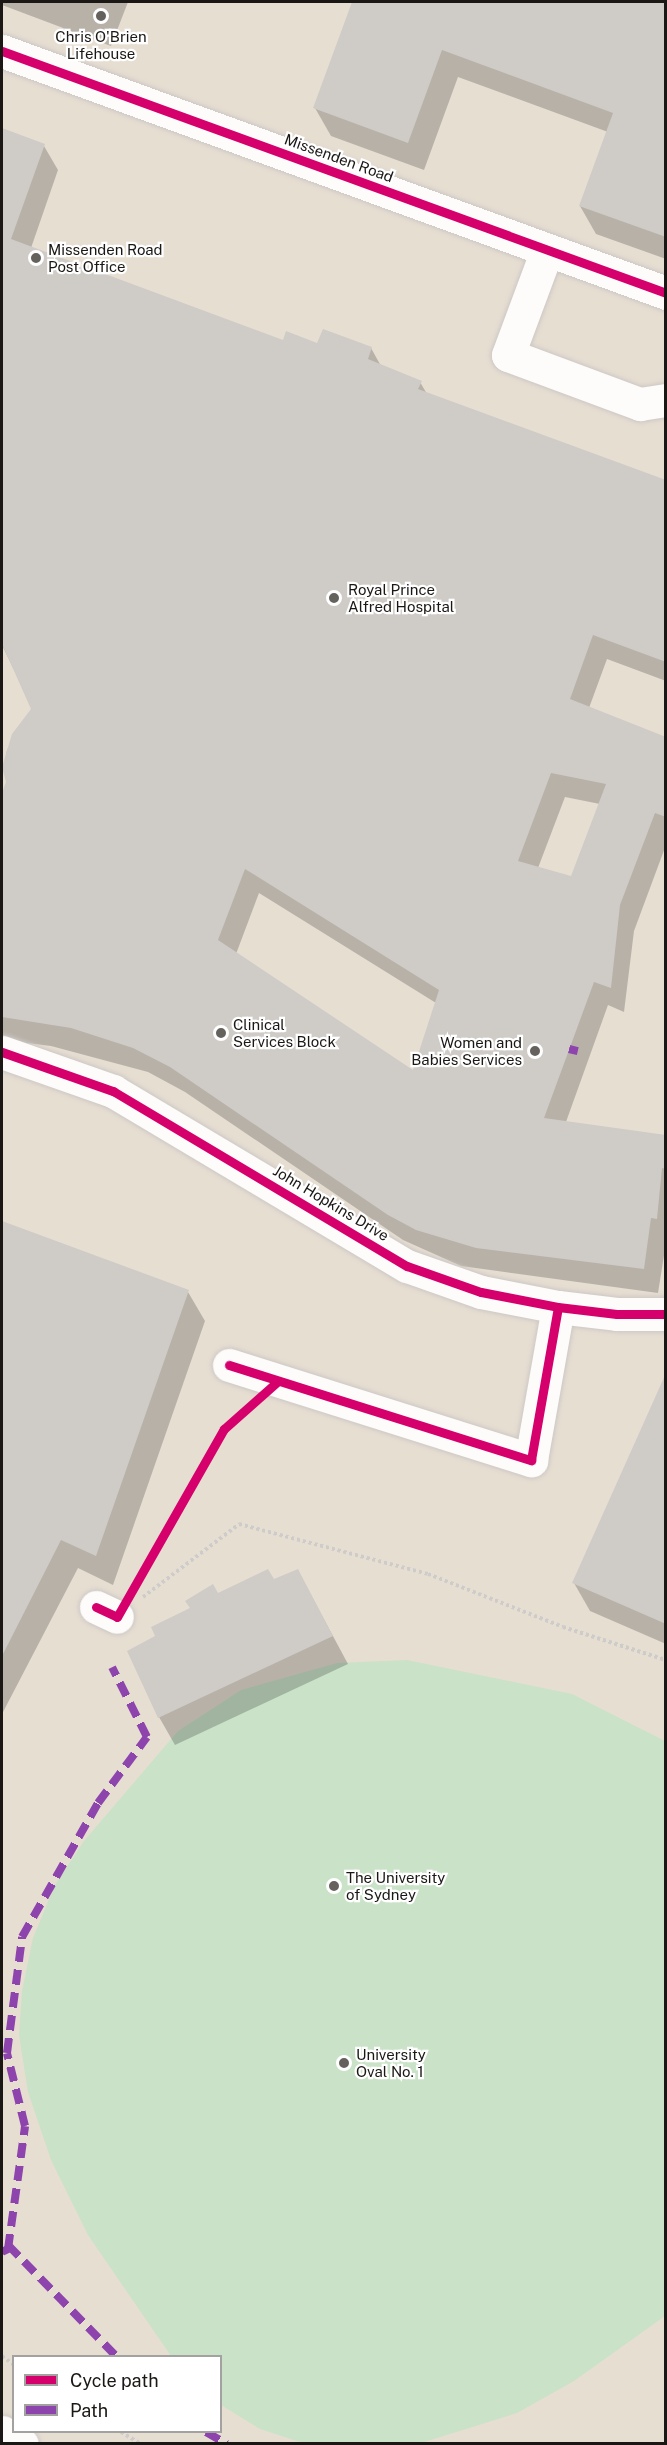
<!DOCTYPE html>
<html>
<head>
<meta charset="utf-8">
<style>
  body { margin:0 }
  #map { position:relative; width:667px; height:2445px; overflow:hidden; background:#efeae4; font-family:"Public Sans",sans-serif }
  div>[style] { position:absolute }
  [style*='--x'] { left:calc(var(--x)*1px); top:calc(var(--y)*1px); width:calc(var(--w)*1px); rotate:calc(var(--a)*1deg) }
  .built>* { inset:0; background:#e7ded2 }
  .green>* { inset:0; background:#cae2c7 }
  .shadow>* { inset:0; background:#0003 }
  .building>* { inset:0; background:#cfcbc7 }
  .path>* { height:4px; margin-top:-2px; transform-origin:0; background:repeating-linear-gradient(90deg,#ceccca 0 3px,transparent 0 6px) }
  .roads { filter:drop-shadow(0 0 2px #ccc8c4) drop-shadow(0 0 2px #ccc8c4) }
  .minor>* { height:33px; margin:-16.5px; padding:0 16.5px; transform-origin:16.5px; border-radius:16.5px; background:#fdfcfb }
  .quiet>* { height:8px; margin-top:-4px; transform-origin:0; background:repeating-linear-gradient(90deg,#8e44ad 0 15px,transparent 0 23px) }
  .cycleway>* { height:9px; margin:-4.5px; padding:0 4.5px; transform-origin:4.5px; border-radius:4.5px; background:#d6006c }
  .dots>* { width:16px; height:16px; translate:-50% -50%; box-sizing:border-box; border:3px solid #fff; border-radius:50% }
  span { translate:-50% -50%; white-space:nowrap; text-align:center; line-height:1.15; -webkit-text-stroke:4.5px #fff; paint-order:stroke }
  .poi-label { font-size:15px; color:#1a1714 }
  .left { translate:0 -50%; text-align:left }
  .right { translate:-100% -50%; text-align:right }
  .street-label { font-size:15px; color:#1a1714 }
  .frame { position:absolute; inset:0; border:3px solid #1a1714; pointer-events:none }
  .legend { position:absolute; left:12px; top:2355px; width:210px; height:78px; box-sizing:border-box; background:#fff; border:2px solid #a3a2a1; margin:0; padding:8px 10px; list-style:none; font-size:18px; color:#1a1714 }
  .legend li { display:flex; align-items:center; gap:12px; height:30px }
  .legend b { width:30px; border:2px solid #a3a2a1 }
</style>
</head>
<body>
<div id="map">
  <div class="built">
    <div style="clip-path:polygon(evenodd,2px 2px,665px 2px,665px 2443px,2px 2444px,2px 2px,14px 2356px,220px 2356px,220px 2432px,14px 2432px,14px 2356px)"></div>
  </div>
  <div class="green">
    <div style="clip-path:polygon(407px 1660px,572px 1694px,665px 1741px,665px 2316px,574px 2381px,517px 2413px,421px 2443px,303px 2443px,260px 2429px,221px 2405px,220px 2356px,171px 2356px,88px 2235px,51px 2160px,28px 2092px,19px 2035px,22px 1991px,33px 1938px,55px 1885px,84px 1841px,178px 1731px,241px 1690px,337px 1663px)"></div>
  </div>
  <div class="shadow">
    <div style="clip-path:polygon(2px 2px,128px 2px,111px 46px,2px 5px)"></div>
    <div style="clip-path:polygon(354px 2px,666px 2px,666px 259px,596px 234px,580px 206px,608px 132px,458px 77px,424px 170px,331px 136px,315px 108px)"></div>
    <div style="clip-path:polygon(evenodd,2px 130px,44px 146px,58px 170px,31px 248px,284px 342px,371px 348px,381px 366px,420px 382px,427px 394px,666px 481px,666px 681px,607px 659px,589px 708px,666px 738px,666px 845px,634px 931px,624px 1012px,608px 1005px,566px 1122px,666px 1136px,666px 1243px,658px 1293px,461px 1266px,403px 1240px,185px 1092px,148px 1072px,51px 1046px,2px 1040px,2px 797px,8px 782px,4px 767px,7px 750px,33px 709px,2px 645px,2px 130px,565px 797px,600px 804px,572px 878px,538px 868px,565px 797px,2px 130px,259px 893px,436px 1003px,413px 1073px,236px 954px,259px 893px)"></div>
    <div style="clip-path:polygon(2px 1222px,188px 1292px,205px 1321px,113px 1585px,78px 1568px,2px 1714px)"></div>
    <div style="clip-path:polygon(666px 1377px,666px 1644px,590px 1611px,574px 1583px)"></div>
    <div style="clip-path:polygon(298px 1571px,348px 1664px,175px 1745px,159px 1717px,156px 1637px,218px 1595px,273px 1581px)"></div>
  </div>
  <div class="building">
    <div style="clip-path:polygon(352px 2px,666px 2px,666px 237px,579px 206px,613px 113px,442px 50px,408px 143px,313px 108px)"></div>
    <div style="clip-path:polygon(evenodd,2px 128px,45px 144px,11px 239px,283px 340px,286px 331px,317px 343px,323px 329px,372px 347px,368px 359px,422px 381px,418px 389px,666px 480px,666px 662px,593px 635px,570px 699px,666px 737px,666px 817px,655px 813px,620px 905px,611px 988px,594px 982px,544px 1118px,666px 1135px,666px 1169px,662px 1168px,657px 1219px,651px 1218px,644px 1269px,476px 1248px,416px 1230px,388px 1215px,170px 1067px,133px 1048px,71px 1028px,2px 1017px,2px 793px,6px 782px,2px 767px,12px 734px,31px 709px,2px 644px,2px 128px,551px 773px,606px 784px,571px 876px,518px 861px,551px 773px,2px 128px,245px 869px,439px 990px,413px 1070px,218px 940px,245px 869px)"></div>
    <div style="clip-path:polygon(2px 1221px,189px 1290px,96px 1556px,61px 1540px,2px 1656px)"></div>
    <div style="clip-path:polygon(666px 1373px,666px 1624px,572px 1583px)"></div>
    <div style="clip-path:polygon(268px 1569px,274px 1579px,298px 1569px,333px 1636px,158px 1718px,127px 1651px,155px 1636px,151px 1627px,190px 1608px,185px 1601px,213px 1584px,218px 1593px)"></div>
  </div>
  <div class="path">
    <div style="--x:133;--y:1588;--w:183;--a:-60.2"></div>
    <div style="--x:224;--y:1429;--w:32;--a:-41"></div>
    <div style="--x:143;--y:1597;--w:121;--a:-37.2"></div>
    <div style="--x:239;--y:1524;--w:196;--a:14.8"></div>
    <div style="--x:428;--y:1574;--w:145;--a:21.4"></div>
    <div style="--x:563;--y:1627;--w:108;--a:17.8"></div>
    <div style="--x:2;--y:2356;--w:15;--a:37"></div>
    <div style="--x:121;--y:2432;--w:23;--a:31"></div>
  </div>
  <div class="roads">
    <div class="minor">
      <div style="--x:2;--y:51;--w:707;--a:20.02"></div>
      <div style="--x:547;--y:250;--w:112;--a:110.4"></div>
      <div style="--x:508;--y:355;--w:141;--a:20.4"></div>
      <div style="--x:640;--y:404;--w:26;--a:-9"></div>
      <div style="--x:2;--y:1052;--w:118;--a:19.4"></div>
      <div style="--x:113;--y:1091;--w:342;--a:30.8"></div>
      <div style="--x:407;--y:1266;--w:78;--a:19.4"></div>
      <div style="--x:481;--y:1292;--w:78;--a:11"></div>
      <div style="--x:558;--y:1307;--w:59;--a:6.8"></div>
      <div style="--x:617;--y:1314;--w:49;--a:0"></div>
      <div style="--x:229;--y:1365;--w:317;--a:17.5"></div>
      <div style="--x:531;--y:1460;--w:155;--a:-80"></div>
      <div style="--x:96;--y:1607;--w:23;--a:25"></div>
      <div style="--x:2;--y:2432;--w:23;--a:31"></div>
    </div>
  </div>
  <div class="quiet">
    <div style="--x:569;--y:1049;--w:9;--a:13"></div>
    <div style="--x:8;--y:2245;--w:155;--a:45.8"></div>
    <div style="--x:2;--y:2252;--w:7;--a:-27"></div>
    <div style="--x:8;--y:2249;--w:124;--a:-82.1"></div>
    <div style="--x:25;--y:2126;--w:75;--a:-103.9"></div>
    <div style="--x:7;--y:2053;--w:117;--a:-82.6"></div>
    <div style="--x:22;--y:1937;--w:154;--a:-60.4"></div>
    <div style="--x:98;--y:1803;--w:82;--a:-53.4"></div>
    <div style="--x:147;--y:1737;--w:78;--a:-116.6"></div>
    <div style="--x:206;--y:2432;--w:24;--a:30"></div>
  </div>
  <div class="cycleway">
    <div style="--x:2;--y:51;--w:707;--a:20.02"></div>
    <div style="--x:2;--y:1052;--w:118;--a:19.4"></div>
    <div style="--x:113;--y:1091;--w:342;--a:30.8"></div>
    <div style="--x:407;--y:1266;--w:78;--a:19.4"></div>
    <div style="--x:481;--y:1292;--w:78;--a:11"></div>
    <div style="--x:558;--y:1307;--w:59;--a:6.8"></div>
    <div style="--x:617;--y:1314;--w:49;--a:0"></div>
    <div style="--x:229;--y:1365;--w:317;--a:17.5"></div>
    <div style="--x:531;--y:1460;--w:155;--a:-80"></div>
    <div style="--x:96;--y:1607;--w:23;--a:25"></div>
    <div style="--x:117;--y:1617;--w:216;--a:-60.4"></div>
    <div style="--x:224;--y:1429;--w:71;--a:-41.6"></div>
  </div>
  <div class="dots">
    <div style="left:101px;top:16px;background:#65615d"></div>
    <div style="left:36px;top:258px;background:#65615d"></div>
    <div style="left:334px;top:598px;background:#65615d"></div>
    <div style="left:221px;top:1033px;background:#65615d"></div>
    <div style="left:535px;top:1051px;background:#65615d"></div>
    <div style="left:334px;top:1886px;background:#65615d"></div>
    <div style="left:344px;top:2063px;background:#65615d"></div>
  </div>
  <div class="poi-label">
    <span style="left:101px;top:45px">Chris O'Brien<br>Lifehouse</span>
    <span class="left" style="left:48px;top:258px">Missenden Road<br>Post Office</span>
    <span class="left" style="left:348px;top:598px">Royal Prince<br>Alfred Hospital</span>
    <span class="left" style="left:233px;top:1033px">Clinical<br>Services Block</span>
    <span class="right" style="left:522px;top:1051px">Women and<br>Babies Services</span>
    <span class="left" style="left:346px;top:1886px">The University<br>of Sydney</span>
    <span class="left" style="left:356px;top:2063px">University<br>Oval No. 1</span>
  </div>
  <div class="street-label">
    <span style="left:339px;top:158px;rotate:20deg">Missenden Road</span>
    <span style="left:331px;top:1203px;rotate:31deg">John Hopkins Drive</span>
  </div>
  <div class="frame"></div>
  <ul class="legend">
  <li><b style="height:8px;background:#d6006c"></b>Cycle path</li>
  <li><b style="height:8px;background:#8e44ad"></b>Path</li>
  </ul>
</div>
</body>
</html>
